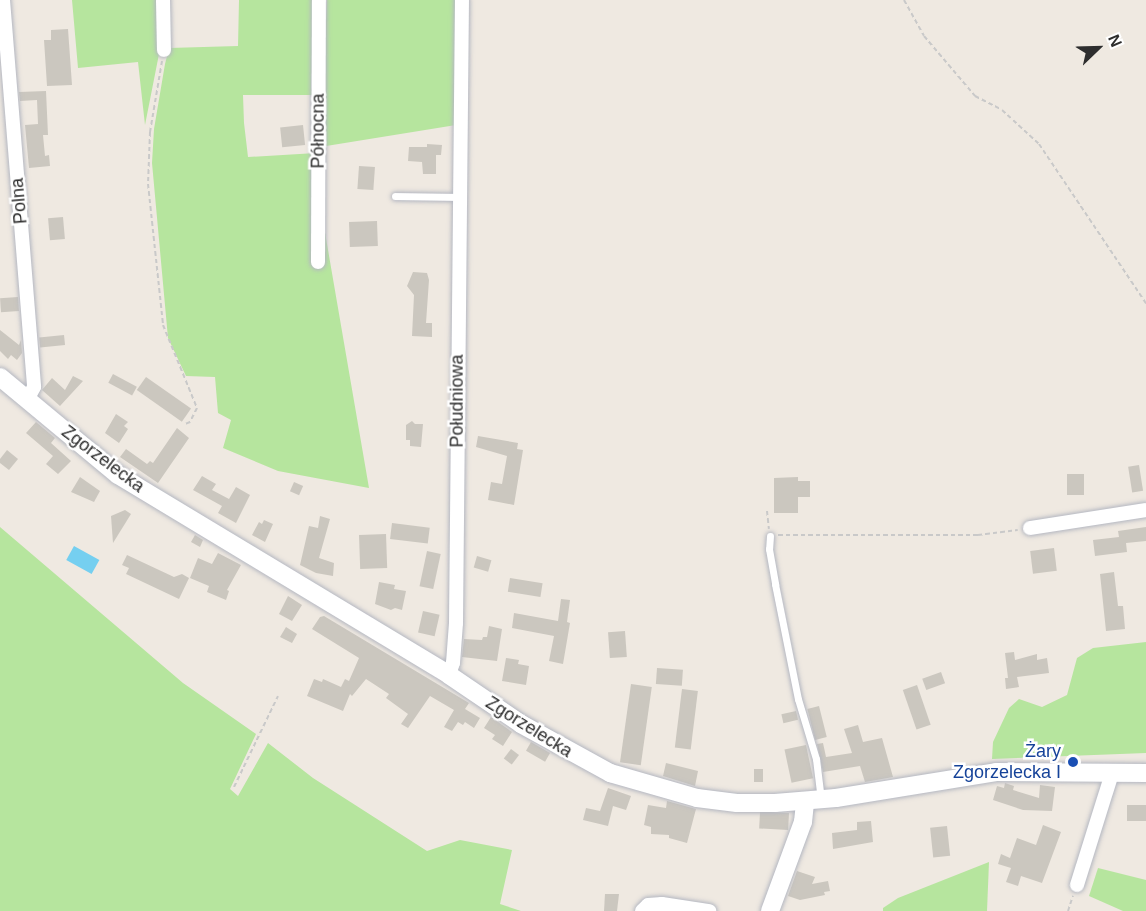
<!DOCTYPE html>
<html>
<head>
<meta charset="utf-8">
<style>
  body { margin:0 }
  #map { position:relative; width:1146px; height:911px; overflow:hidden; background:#efe9e1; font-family:Helvetica,sans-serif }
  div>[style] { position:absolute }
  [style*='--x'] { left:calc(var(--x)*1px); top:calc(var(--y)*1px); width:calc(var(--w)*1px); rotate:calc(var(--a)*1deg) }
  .green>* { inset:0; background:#b6e59e }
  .water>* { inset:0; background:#75cff0; transform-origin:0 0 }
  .building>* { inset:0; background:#cbc7bf; transform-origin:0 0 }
  .path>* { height:2px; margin-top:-1px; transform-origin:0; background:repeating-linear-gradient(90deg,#c9c9c9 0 4.5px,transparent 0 7.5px) }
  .roads { filter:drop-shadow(0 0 2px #b4b7c1) drop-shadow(0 0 2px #b4b7c1) }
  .service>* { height:7px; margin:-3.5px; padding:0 3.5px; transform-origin:3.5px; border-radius:3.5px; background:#fff }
  .minor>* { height:14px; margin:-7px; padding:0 7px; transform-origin:7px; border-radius:7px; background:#fff }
  .tertiary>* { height:18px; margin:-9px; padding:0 9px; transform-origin:9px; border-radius:9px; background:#fff }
  .dots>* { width:16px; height:16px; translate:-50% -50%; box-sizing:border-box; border:3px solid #fff; border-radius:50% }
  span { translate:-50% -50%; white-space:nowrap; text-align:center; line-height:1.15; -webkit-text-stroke:5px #fff; paint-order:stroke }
  .street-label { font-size:18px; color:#2e2e2e }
  .transit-label { font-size:18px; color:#164399 }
  .right { translate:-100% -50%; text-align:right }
  .north { position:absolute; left:1068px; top:18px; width:60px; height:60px; -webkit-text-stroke:4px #fff; paint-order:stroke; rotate:67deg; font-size:16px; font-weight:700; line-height:24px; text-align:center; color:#2e2e2e }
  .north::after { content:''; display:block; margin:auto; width:21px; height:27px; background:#2e2e2e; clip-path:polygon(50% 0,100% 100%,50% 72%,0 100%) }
</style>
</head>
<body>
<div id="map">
  <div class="green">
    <div style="clip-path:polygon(72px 0,159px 0,159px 54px,145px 125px,138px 62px,78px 68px)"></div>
    <div style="clip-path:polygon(239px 0,315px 0,311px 88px,314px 95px,243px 95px,244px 123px,248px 157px,316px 153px,322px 215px,369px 488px,278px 471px,223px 448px,231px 420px,218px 413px,215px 377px,186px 376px,168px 338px,152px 163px,154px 129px,165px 64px,169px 48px,238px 46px)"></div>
    <div style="clip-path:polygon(327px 0,456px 0,456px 125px,320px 147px)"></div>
    <div style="clip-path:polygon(0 527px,183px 683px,256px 734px,230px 789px,238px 796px,268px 743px,313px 778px,427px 851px,460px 840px,512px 850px,500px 904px,521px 911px,0 911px)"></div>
    <div style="clip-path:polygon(1146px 642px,1146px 753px,992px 759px,993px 742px,1009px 708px,1019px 699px,1042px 707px,1067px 695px,1077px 658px,1093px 648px)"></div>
    <div style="clip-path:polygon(989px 862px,987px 911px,883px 911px,883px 908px,898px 898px)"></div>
    <div style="clip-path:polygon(1098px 868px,1146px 880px,1146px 911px,1123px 911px,1089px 896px)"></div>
  </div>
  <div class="water">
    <div style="left:74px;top:546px;width:29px;height:16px;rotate:29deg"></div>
  </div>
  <div class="building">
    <div style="clip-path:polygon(68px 29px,72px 85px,47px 86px,44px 40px,51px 40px,51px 30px)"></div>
    <div style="clip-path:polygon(46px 91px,48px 135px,43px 135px,45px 156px,49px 155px,50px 166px,29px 168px,25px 125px,38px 124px,37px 100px,20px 101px,19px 92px)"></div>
    <div style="left:303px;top:125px;width:20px;height:23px;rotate:84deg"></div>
    <div style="clip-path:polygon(427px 144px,442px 145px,441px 155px,436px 155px,436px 174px,423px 174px,422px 162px,408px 161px,409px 147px,427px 147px)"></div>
    <div style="left:359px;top:166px;width:16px;height:23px;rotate:4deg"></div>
    <div style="left:63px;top:217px;width:22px;height:15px;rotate:85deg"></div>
    <div style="left:377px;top:221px;width:25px;height:28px;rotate:88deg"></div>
    <div style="clip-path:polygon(413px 272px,427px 273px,429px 280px,426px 323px,432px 323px,432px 337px,412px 336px,414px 295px,407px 286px)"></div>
    <div style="left:18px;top:297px;width:14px;height:18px;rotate:86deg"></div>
    <div style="clip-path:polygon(0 330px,19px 345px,21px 340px,22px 353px,17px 360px,11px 355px,8px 359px,0 351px)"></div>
    <div style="left:64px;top:335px;width:10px;height:25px;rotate:84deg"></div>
    <div style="left:113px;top:374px;width:27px;height:10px;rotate:28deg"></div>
    <div style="clip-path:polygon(73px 376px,83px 381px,60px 406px,42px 390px,52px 378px,65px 390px)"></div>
    <div style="left:146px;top:377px;width:55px;height:16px;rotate:35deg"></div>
    <div style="clip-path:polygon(116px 414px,128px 422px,124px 426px,128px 429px,119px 443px,105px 433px)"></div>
    <div style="clip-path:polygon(412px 421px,415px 424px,423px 424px,421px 447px,410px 446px,410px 440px,406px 440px,406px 425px)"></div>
    <div style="clip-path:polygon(36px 422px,55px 438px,51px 443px,71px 461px,58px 474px,46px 464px,53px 456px,26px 433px)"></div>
    <div style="clip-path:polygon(177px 428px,189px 438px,158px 483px,120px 457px,126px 449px,147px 464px,150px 461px,153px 463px)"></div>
    <div style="clip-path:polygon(478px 436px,518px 443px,517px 449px,523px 450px,514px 505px,488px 500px,491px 482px,502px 484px,507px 456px,476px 447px)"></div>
    <div style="clip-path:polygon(7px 450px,18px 459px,9px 470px,0 463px,0 459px)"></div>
    <div style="left:1139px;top:465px;width:26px;height:11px;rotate:81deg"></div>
    <div style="left:1084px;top:474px;width:21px;height:17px;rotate:90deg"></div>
    <div style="clip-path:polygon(202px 476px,216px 484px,212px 490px,229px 499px,236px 487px,250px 495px,236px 523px,218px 513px,222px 506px,193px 490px)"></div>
    <div style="clip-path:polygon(80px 477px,100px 491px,94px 502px,71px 492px)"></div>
    <div style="clip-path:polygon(798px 477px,798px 481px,810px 481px,810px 497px,798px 497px,798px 513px,774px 513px,774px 478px)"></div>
    <div style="left:294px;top:482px;width:10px;height:10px;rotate:24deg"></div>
    <div style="clip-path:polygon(125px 510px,131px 514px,113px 543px,111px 516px)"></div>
    <div style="clip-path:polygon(320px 516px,330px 519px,319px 558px,334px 563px,333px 576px,316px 573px,300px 565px,309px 526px,318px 528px)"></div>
    <div style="clip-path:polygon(264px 520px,273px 524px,265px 542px,252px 535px,259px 522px,262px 524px)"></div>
    <div style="left:392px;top:523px;width:38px;height:16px;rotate:7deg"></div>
    <div style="clip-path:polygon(1146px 527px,1146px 541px,1126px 543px,1127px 552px,1095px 556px,1093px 540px,1119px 537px,1118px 531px)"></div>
    <div style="left:386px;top:534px;width:34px;height:27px;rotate:88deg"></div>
    <div style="clip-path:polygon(195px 535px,203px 540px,200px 547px,191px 542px)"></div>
    <div style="left:1054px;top:548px;width:23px;height:24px;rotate:83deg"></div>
    <div style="left:427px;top:551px;width:14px;height:36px;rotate:12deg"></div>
    <div style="clip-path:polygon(218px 553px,241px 565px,227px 590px,229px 591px,226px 600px,207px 592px,209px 586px,190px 578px,198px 558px,212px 564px)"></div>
    <div style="clip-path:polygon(127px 555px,174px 577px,182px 574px,189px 578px,179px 599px,126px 574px,129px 568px,122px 565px)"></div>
    <div style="left:477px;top:556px;width:15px;height:12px;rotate:16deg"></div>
    <div style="clip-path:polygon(1114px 572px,1118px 606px,1123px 606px,1125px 629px,1106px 631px,1100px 574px)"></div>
    <div style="left:510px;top:578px;width:33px;height:14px;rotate:9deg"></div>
    <div style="clip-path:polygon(379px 582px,395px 585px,394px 589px,406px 591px,402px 610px,395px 608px,391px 610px,375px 604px)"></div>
    <div style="clip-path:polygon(288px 596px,302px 605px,292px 621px,279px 614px)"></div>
    <div style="clip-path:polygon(561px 599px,570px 600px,567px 622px,570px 623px,563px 664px,549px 661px,554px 636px,512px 628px,514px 613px,558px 621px)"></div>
    <div style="left:423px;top:611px;width:17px;height:22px;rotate:13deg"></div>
    <div style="clip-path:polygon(324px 616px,469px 703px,465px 709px,480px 718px,474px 728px,465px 722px,463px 725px,458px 722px,452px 731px,444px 727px,454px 710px,430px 696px,408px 728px,401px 724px,408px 714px,386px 698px,389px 694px,366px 679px,352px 696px,350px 694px,343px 711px,307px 696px,314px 679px,322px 682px,323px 679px,341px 687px,345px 679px,349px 681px,359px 658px,312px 629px,320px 617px)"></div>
    <div style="clip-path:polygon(489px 626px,502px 629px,497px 661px,462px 657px,464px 639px,482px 640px,483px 637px,487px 637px)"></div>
    <div style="clip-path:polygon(286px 627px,297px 634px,292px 643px,280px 637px)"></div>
    <div style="left:625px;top:631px;width:26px;height:17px;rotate:86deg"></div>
    <div style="clip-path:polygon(1014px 652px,1015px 660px,1037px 654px,1037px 660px,1047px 658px,1049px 673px,1017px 677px,1019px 687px,1006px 689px,1005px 678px,1008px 678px,1005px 653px)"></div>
    <div style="clip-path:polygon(506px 658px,519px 660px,518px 664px,529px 666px,526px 685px,502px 681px)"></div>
    <div style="left:657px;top:668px;width:26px;height:16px;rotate:4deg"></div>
    <div style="left:941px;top:672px;width:12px;height:20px;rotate:70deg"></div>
    <div style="left:631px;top:684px;width:21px;height:79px;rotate:8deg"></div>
    <div style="left:917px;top:685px;width:42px;height:15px;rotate:71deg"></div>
    <div style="left:682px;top:689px;width:16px;height:59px;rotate:7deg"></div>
    <div style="left:819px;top:706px;width:32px;height:12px;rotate:76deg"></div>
    <div style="left:796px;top:711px;width:9px;height:15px;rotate:77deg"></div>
    <div style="clip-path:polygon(491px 717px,512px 732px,503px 746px,492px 739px,495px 735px,484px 728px)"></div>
    <div style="clip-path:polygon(858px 725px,863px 742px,882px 738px,893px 777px,865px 782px,860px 766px,823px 772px,817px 744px,823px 743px,826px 757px,852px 753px,844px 729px)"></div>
    <div style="left:531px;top:742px;width:22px;height:10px;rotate:30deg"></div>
    <div style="left:806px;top:745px;width:34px;height:22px;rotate:78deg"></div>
    <div style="left:511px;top:749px;width:10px;height:12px;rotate:37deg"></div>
    <div style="clip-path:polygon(666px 763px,698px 771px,695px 786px,663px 776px)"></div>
    <div style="left:754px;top:769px;width:9px;height:13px"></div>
    <div style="clip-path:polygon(1005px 783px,1014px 786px,1013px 790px,1039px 798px,1040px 785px,1055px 787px,1052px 811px,1023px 810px,993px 800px,997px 786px,1004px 788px)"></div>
    <div style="clip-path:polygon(608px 788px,631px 796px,626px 810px,613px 806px,608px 826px,583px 820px,586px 808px,600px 811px)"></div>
    <div style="clip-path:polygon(667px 801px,696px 809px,687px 843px,669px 838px,669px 835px,651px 834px,651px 827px,644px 825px,648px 805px,666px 808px)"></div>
    <div style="left:1127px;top:805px;width:19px;height:16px"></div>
    <div style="left:789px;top:813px;width:17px;height:29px;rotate:93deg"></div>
    <div style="clip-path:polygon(871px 821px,873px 842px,833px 849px,832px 833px,857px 830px,857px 822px)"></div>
    <div style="clip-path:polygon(1043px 825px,1061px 832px,1042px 883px,1021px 876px,1018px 886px,1006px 882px,1011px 868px,998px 864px,1001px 854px,1010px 858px,1017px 838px,1036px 845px)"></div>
    <div style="left:947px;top:826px;width:30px;height:17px;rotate:84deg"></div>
    <div style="clip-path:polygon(797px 871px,815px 877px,812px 884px,828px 881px,830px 891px,824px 892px,825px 895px,800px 900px,788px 896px)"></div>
    <div style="clip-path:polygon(605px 894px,619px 894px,617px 911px,604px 911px)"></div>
  </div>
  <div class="path">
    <div style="--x:904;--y:0;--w:41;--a:60.9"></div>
    <div style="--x:924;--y:36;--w:79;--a:49.6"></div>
    <div style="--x:975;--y:96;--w:30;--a:27"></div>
    <div style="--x:1002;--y:110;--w:50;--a:42.6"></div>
    <div style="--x:1039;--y:144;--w:192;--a:56.1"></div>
    <div style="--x:162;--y:61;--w:72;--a:99.6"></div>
    <div style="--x:150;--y:132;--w:52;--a:92.2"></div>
    <div style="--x:148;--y:184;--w:142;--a:83.9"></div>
    <div style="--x:163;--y:325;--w:90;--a:67.7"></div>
    <div style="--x:197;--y:408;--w:16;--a:117"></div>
    <div style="--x:190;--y:422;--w:5;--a:158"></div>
    <div style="--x:767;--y:511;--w:18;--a:84"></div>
    <div style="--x:778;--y:535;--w:200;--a:0"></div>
    <div style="--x:978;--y:535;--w:40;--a:-7.1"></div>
    <div style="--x:234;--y:787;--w:101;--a:-64.2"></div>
    <div style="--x:1068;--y:911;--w:16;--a:-72"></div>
  </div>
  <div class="roads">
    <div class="service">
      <div style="--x:395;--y:196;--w:64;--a:0.9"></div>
      <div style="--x:770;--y:536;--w:13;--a:94"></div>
      <div style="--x:769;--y:549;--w:36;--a:80"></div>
      <div style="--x:775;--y:584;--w:117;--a:78.7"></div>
      <div style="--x:798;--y:699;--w:63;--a:73.3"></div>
      <div style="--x:816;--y:759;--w:39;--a:83"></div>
    </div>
    <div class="minor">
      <div style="--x:3;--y:0;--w:388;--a:85.4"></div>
      <div style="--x:34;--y:387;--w:15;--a:118"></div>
      <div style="--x:163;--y:0;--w:50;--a:88.9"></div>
      <div style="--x:318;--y:262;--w:262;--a:-89.8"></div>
      <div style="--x:1030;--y:528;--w:117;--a:-8.8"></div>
      <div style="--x:449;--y:675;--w:13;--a:-72"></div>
      <div style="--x:453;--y:663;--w:40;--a:-85.7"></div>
      <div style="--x:456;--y:623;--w:623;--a:-89.45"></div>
      <div style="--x:1077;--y:885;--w:117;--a:-72.6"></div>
      <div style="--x:642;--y:911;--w:8;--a:-45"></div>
      <div style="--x:648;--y:905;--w:14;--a:-4"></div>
      <div style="--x:662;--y:904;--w:48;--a:8.5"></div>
    </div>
    <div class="tertiary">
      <div style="--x:0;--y:377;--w:153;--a:39.7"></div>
      <div style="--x:118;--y:475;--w:387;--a:31.1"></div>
      <div style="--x:449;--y:675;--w:87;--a:34.2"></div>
      <div style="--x:521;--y:724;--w:102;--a:28.8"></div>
      <div style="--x:610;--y:773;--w:91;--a:16"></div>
      <div style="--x:697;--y:798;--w:40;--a:7.1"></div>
      <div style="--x:737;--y:803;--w:38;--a:0"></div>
      <div style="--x:775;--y:803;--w:61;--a:-4.7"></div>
      <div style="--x:836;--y:798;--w:162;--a:-9.2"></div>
      <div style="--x:996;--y:772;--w:150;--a:0.4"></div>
      <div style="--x:770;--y:911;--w:95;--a:-69.7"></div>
      <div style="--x:803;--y:822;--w:20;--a:-84"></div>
    </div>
  </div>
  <div class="dots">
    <div style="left:1073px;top:762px;background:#1a4fb4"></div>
  </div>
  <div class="street-label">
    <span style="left:318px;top:131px;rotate:-90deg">Północna</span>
    <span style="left:19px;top:201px;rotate:-95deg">Polna</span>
    <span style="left:457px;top:401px;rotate:-90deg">Południowa</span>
    <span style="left:103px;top:459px;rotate:37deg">Zgorzelecka</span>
    <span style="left:529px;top:727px;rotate:32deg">Zgorzelecka</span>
  </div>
  <div class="transit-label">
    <span class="right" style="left:1061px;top:762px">Żary<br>Zgorzelecka I</span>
  </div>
  <div class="north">N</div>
</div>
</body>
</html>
